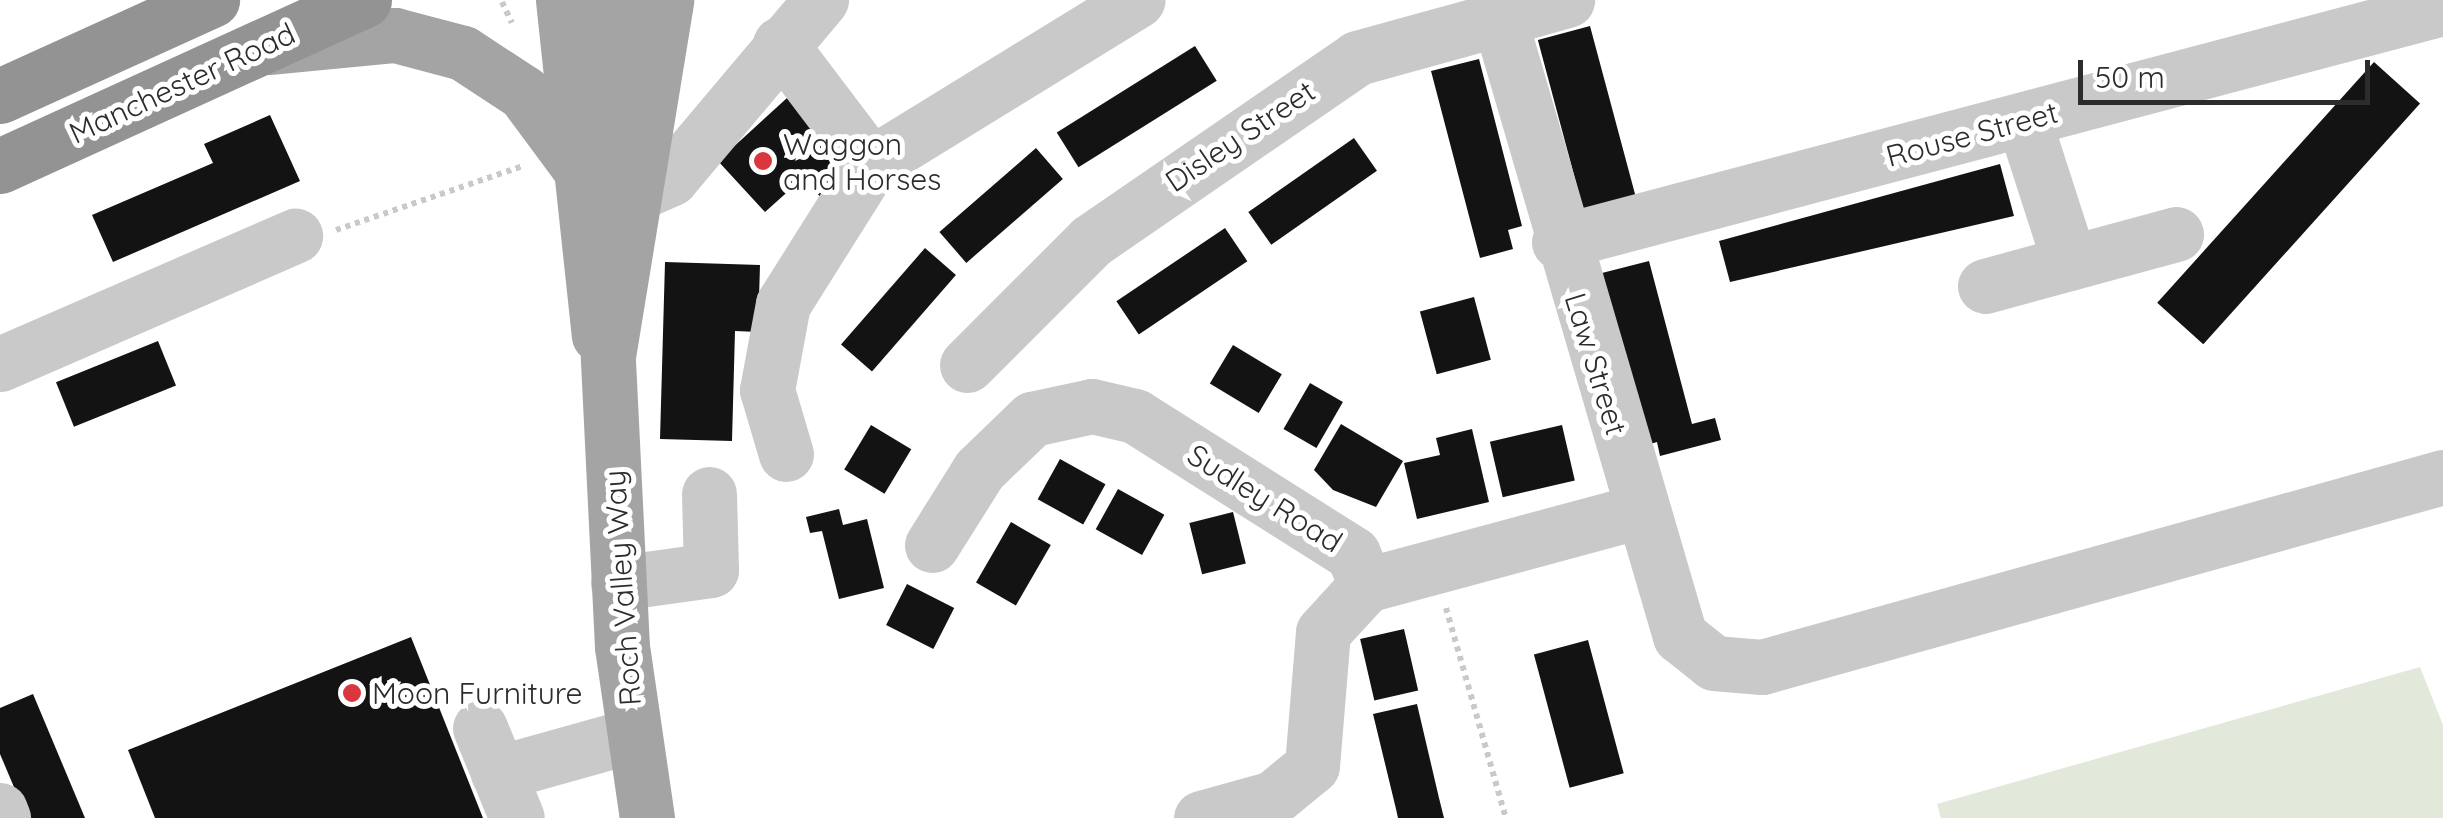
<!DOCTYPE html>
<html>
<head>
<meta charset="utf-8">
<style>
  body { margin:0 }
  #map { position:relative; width:2443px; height:818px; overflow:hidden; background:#fff; font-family:Quicksand,sans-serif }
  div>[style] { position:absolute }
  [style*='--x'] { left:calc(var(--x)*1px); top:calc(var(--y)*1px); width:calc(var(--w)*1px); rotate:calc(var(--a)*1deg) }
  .green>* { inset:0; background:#e2e9da }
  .building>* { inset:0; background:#131313; transform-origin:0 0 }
  .path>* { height:6px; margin-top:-3px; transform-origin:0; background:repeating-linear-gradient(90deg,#c9c9c9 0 5px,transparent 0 10px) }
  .minor>* { height:55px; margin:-27.5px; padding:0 27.5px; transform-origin:27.5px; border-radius:27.5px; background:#c9c9c9 }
  .major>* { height:55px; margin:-27.5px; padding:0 27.5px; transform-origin:27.5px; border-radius:27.5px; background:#a4a4a4 }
  .highway>* { height:55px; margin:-27.5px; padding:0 27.5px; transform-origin:27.5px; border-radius:27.5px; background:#939393 }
  .dots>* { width:28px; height:28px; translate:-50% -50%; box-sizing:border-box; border:5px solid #fff; border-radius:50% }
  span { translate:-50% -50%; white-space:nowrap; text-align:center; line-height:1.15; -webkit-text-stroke:10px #fff; paint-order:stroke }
  .street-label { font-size:30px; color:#2c2c2c }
  .poi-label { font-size:30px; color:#2c2c2c }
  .left { translate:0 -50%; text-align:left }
  .scale { position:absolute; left:2078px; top:60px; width:292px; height:45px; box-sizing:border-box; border:5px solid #2c2c2c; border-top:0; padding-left:12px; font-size:30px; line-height:35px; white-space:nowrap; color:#2c2c2c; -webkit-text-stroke:8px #fff; paint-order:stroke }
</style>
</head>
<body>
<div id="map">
  <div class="green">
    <div style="clip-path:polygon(2420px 667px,2443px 725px,2443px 818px,1941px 818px,1937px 804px)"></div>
  </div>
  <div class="building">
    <div style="left:1590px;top:26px;width:177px;height:54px;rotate:75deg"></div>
    <div style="left:1195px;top:46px;width:41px;height:163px;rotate:58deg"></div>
    <div style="clip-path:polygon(1479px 59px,1522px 226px,1508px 230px,1513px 249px,1480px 258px,1431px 71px)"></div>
    <div style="left:2374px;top:62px;width:62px;height:324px;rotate:42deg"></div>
    <div style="clip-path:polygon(787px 98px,850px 172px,825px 202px,803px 178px,765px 212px,718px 161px)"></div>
    <div style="clip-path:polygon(270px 115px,300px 181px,113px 262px,92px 215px,213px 163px,204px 144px)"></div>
    <div style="left:1354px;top:138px;width:40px;height:129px;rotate:55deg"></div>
    <div style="left:1036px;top:148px;width:41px;height:128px;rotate:49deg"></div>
    <div style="clip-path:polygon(2000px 164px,2014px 216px,1730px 282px,1719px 241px)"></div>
    <div style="left:1225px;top:228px;width:40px;height:131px;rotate:56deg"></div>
    <div style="left:925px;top:248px;width:41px;height:128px;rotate:41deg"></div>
    <div style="clip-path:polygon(1649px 261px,1692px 424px,1715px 418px,1721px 440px,1660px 456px,1657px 442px,1647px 445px,1602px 273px)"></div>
    <div style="clip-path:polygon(665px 262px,760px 265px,758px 332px,735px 331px,732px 441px,660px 439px)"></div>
    <div style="left:1474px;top:297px;width:65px;height:56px;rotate:75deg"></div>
    <div style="left:158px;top:341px;width:48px;height:110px;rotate:68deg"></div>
    <div style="left:1233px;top:345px;width:57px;height:45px;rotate:31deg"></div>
    <div style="left:1310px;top:383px;width:38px;height:53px;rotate:30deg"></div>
    <div style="clip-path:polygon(1341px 424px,1403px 461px,1376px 507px,1333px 490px,1314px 470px)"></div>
    <div style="left:871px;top:425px;width:47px;height:52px;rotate:31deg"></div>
    <div style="left:1562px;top:425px;width:57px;height:74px;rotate:77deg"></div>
    <div style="clip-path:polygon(1472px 429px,1489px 502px,1417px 519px,1404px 463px,1440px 455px,1436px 438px)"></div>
    <div style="left:1060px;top:459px;width:52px;height:46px;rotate:29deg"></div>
    <div style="left:1118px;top:489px;width:53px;height:46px;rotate:29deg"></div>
    <div style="clip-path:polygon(839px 509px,843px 525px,867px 519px,884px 588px,839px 599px,822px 531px,810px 533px,806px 517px)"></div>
    <div style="left:1233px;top:512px;width:53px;height:45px;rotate:76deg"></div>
    <div style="left:1011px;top:522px;width:46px;height:70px;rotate:30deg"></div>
    <div style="left:907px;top:584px;width:53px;height:46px;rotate:27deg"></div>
    <div style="left:1404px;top:629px;width:63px;height:45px;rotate:77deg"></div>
    <div style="clip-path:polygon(411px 637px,483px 818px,155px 818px,128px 750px)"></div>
    <div style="left:1588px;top:640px;width:138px;height:56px;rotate:75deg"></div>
    <div style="clip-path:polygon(33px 694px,85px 818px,27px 818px,0 754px,0 708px)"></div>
    <div style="clip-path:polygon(1417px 704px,1439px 798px,1444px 818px,1398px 818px,1396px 809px,1373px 714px)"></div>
  </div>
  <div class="path">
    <div style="--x:502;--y:2;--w:23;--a:65"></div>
    <div style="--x:336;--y:230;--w:198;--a:-18.9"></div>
    <div style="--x:1446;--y:608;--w:218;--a:74.1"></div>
  </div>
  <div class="minor">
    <div style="--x:1494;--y:0;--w:663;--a:73.7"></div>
    <div style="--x:1680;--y:636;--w:43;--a:38.5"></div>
    <div style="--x:1714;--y:663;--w:48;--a:4.8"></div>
    <div style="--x:1762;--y:667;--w:707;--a:-15.59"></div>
    <div style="--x:780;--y:44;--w:151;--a:52.8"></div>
    <div style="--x:871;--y:164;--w:313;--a:-31.6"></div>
    <div style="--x:2024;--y:121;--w:149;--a:72.1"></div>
    <div style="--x:638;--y:193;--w:36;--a:-24"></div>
    <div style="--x:671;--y:178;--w:233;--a:-49.9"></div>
    <div style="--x:1559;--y:242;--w:914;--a:-14.83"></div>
    <div style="--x:1985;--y:286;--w:198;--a:-15.2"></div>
    <div style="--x:0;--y:364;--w:322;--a:-23.5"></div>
    <div style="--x:967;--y:365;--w:175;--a:-45"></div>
    <div style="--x:1091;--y:241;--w:323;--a:-34.5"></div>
    <div style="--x:1357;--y:58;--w:218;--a:-15.4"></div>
    <div style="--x:786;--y:454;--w:67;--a:-106.5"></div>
    <div style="--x:767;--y:390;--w:87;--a:-79.5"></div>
    <div style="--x:783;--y:304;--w:165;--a:-57.8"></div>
    <div style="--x:932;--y:545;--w:89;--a:-57.9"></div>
    <div style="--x:979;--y:470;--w:74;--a:-43.9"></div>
    <div style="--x:1032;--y:419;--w:61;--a:-12.2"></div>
    <div style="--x:1092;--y:406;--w:44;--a:13.1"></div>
    <div style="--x:1135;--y:416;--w:258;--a:32.3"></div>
    <div style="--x:1353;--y:554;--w:34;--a:67"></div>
    <div style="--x:1366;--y:585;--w:284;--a:-15.1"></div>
    <div style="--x:618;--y:583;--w:94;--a:-8"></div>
    <div style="--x:711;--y:570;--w:76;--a:-91.5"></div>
    <div style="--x:480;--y:728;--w:97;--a:67.7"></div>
    <div style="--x:498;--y:773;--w:141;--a:-15.6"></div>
    <div style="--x:0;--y:810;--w:9;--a:69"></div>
    <div style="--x:1201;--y:818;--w:75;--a:-15.5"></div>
    <div style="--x:1273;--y:798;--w:50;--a:-39.4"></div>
    <div style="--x:1312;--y:766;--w:134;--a:-85.3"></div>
    <div style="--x:1323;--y:632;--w:64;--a:-47.5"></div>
  </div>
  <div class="major">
    <div style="--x:563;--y:0;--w:337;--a:83.9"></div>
    <div style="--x:268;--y:47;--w:128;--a:-5.4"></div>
    <div style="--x:395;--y:35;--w:70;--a:14.8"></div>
    <div style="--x:463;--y:53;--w:73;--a:33.3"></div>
    <div style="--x:524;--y:93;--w:96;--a:53.5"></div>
    <div style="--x:605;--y:149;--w:149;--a:-86.9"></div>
    <div style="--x:647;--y:818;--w:173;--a:-98.3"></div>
    <div style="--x:622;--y:647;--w:291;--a:-92.8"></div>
    <div style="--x:608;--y:356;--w:361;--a:-80.7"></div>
  </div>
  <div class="highway">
    <div style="--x:0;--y:96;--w:233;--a:-24.4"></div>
    <div style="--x:0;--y:166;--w:400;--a:-24.5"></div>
  </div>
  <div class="dots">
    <div style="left:763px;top:161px;background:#da363e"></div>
    <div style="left:352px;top:693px;background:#da363e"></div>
  </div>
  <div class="street-label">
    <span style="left:182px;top:83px;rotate:-25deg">Manchester Road</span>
    <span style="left:1972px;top:134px;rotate:-15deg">Rouse Street</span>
    <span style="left:1240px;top:136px;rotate:-34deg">Disley Street</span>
    <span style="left:1596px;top:364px;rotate:73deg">Law Street</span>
    <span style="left:1265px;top:498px;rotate:32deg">Sudley Road</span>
    <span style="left:622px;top:588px;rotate:-94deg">Roch Valley Way</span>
  </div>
  <div class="poi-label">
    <span class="left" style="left:783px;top:161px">Waggon<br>and Horses</span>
    <span class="left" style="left:372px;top:693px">Moon Furniture</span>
  </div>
  <div class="scale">50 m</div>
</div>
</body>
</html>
